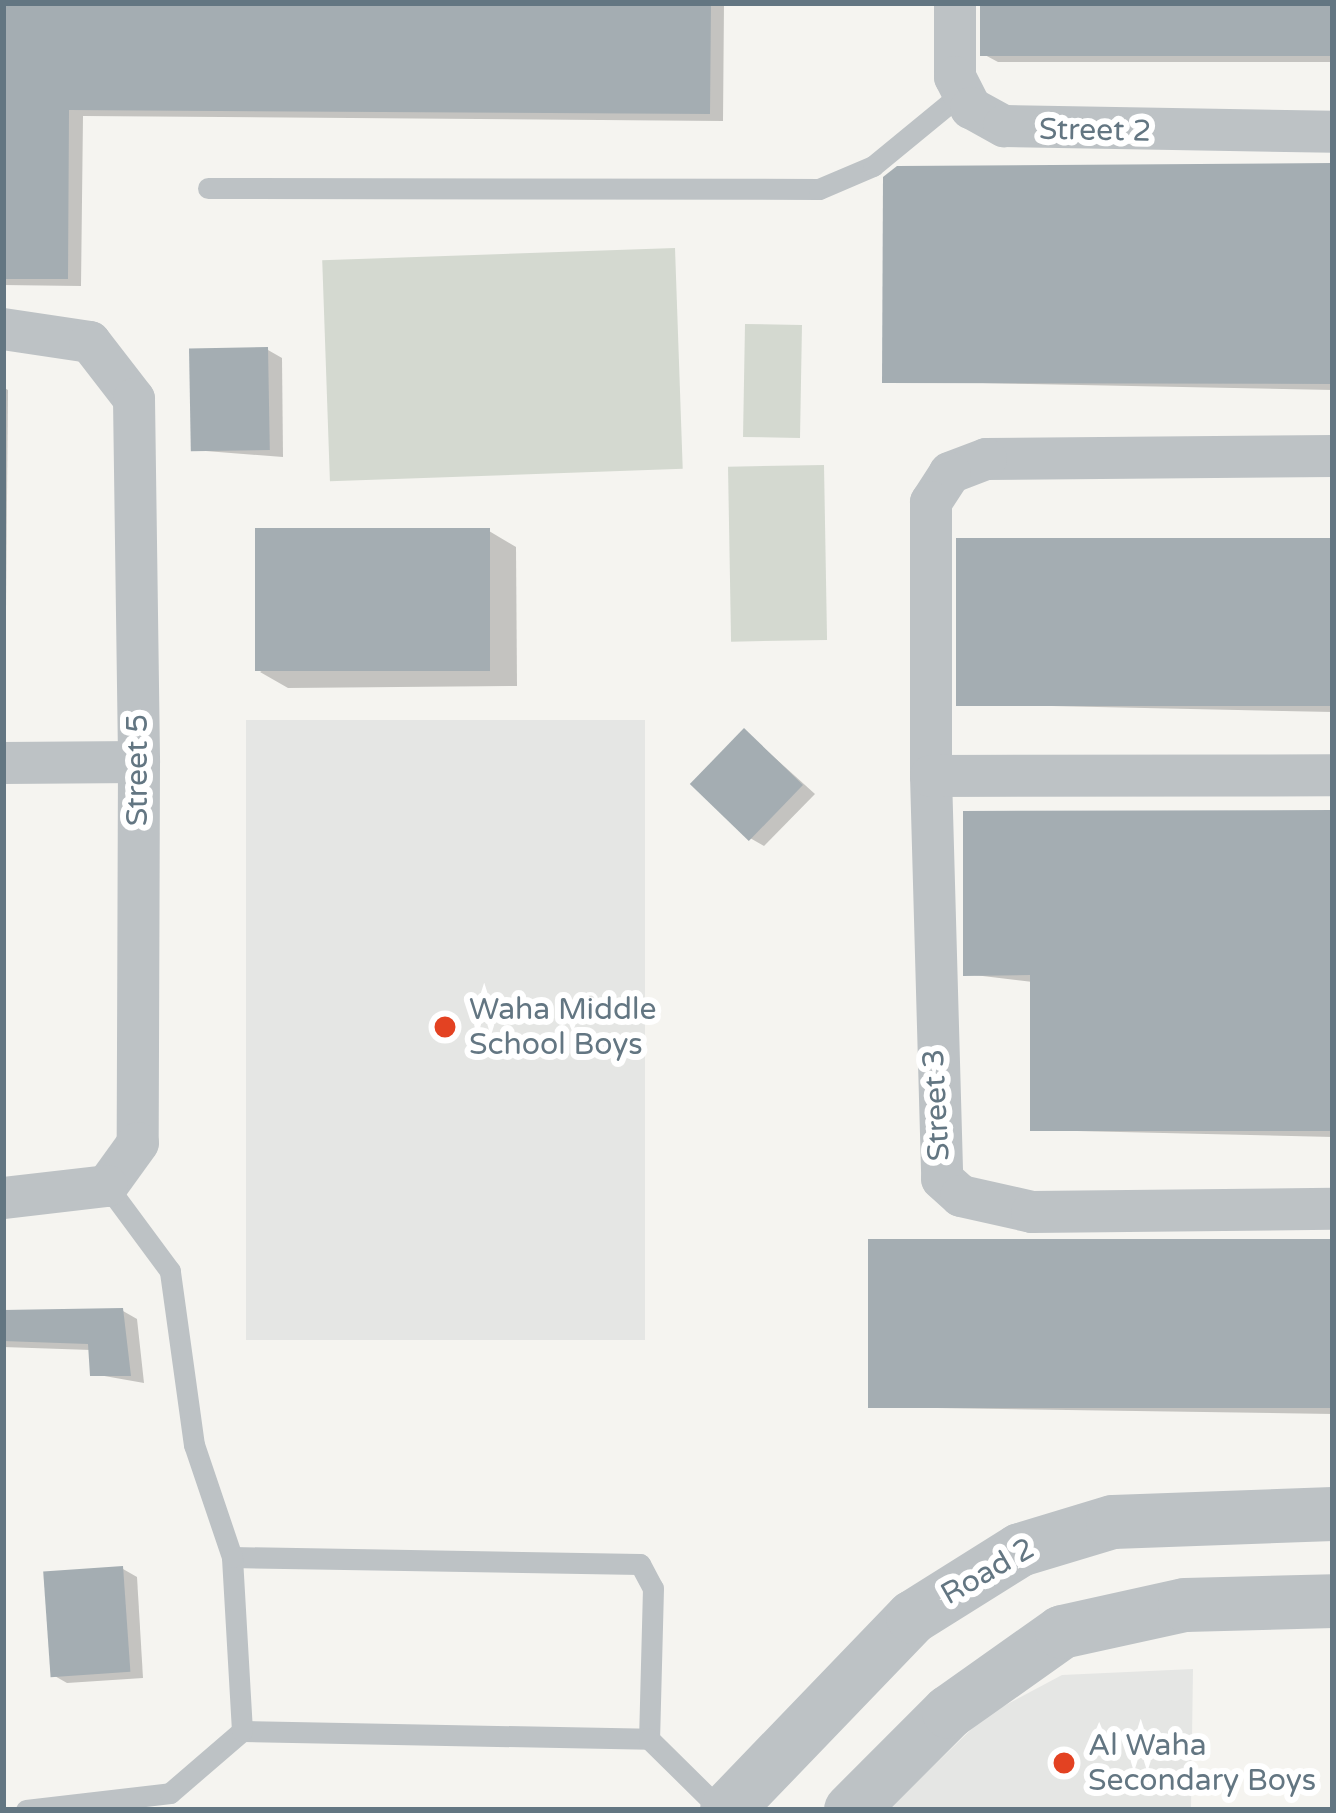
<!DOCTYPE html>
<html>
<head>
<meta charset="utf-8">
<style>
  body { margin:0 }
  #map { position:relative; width:1336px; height:1813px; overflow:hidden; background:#f5f4f0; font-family:"Varela Round",sans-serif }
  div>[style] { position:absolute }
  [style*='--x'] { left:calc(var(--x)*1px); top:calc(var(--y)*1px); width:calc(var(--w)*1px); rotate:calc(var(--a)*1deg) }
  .built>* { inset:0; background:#e5e6e4; transform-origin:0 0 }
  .green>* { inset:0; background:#d4d9d0; transform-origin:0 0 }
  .shadow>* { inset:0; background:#0003 }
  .building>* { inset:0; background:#a4adb2; transform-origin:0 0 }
  .service>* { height:21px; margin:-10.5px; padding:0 10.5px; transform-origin:10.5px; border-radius:10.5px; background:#bdc2c5 }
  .minor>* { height:42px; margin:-21px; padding:0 21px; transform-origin:21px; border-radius:21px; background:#bdc2c5 }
  .tertiary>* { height:54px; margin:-27px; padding:0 27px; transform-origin:27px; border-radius:27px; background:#bdc2c5 }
  .dots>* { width:33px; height:33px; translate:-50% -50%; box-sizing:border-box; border:6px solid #fff; border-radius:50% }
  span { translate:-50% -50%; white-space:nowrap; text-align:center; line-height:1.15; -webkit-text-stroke:12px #fff; paint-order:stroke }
  .street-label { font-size:30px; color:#637682 }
  .poi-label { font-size:30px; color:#637682 }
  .left { translate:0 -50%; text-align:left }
  .frame { position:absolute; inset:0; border:6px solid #637682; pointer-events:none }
</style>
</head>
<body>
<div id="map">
  <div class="built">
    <div style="left:246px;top:720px;width:399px;height:620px"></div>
    <div style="clip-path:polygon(1193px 1669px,1191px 1810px,888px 1810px,985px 1716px,1062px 1675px)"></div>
  </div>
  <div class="green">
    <div style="left:675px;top:248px;width:221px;height:353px;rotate:88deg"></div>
    <div style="left:745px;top:324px;width:57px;height:113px;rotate:1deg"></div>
    <div style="left:824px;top:465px;width:175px;height:96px;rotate:89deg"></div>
  </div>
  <div class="shadow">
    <div style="clip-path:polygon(3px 3px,724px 3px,723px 121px,83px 116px,81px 286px,3px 285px)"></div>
    <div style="clip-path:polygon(981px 3px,1333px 3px,1333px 62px,998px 62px,983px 54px)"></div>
    <div style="clip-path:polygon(1333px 166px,1333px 390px,885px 381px)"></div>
    <div style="clip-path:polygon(268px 350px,282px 358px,283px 457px,193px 450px)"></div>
    <div style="clip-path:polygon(3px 387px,8px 390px,5px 719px,3px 719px)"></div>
    <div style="clip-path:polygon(489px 531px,516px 547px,517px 686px,288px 688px,260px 672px)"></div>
    <div style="clip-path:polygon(1333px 541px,1333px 712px,959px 704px)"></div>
    <div style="clip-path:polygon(745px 731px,815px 794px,764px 846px,750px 838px)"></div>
    <div style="clip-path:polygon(1333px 813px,1333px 1137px,1033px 1130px,1033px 982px,966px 974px)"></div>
    <div style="clip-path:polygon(1333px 1243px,1333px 1414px,871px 1407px)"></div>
    <div style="clip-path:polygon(123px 1311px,137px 1319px,144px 1383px,93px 1374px,91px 1350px,3px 1347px,3px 1313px)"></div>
    <div style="clip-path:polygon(123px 1569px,137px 1577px,143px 1678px,67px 1683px,53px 1675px)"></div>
  </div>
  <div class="building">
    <div style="clip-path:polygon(3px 3px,711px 3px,710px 114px,69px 110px,68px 279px,3px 279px)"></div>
    <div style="left:980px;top:3px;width:353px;height:53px"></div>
    <div style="clip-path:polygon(1333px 163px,1333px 384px,882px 383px,883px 177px,897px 166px)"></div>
    <div style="left:268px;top:347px;width:103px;height:79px;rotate:89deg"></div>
    <div style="left:490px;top:528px;width:143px;height:235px;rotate:90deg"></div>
    <div style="left:1333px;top:538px;width:168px;height:377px;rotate:90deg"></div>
    <div style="left:744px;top:728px;width:82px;height:78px;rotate:44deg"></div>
    <div style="clip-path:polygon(1333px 810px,1333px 1131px,1030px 1131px,1030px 975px,963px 976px,963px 811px)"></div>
    <div style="left:1333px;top:1239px;width:169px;height:465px;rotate:90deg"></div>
    <div style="clip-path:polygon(123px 1308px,131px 1376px,90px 1376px,88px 1344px,3px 1341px,3px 1310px)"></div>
    <div style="left:123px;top:1566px;width:106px;height:80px;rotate:86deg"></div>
  </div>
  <div class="service">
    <div style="--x:208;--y:188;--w:611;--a:0.09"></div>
    <div style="--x:819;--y:189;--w:59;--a:-23.1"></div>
    <div style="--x:873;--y:166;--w:115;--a:-39.4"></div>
    <div style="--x:232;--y:1557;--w:408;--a:1"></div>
    <div style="--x:640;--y:1564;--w:27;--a:62"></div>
    <div style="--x:653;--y:1588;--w:151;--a:91.5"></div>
    <div style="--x:242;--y:1731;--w:407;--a:1.1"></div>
    <div style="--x:649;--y:1739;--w:101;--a:44.6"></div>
    <div style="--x:26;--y:1810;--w:145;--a:-6.7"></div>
    <div style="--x:170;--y:1793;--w:95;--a:-40.7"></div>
    <div style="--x:242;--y:1731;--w:174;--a:-93.3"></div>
    <div style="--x:232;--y:1557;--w:118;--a:-108.7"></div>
    <div style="--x:194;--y:1445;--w:176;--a:-97.9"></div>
    <div style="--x:170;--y:1271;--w:106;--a:-126.5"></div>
  </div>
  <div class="minor">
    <div style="--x:955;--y:3;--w:74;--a:90"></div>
    <div style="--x:955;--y:77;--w:35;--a:63"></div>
    <div style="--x:971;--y:108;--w:38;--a:29"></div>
    <div style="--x:1004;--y:126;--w:329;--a:1"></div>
    <div style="--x:3;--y:329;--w:88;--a:8.5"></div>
    <div style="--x:90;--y:342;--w:72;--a:52.3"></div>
    <div style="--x:134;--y:399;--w:363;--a:89.2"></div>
    <div style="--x:139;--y:762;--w:381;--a:90.2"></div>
    <div style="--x:138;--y:1143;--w:53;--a:125.8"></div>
    <div style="--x:107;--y:1186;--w:105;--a:173.4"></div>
    <div style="--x:1333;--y:456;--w:347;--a:179.5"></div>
    <div style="--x:986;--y:459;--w:39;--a:159"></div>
    <div style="--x:950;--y:473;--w:35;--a:123"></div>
    <div style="--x:931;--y:502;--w:274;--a:90"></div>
    <div style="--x:931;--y:776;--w:403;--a:88.4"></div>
    <div style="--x:942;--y:1179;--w:25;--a:42"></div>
    <div style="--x:961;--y:1196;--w:73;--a:12.7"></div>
    <div style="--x:1032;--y:1212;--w:301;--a:-0.6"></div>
    <div style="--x:3;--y:763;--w:136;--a:-0.4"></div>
    <div style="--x:931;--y:776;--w:402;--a:-0.1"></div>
  </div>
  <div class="tertiary">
    <div style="--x:727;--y:1810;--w:268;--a:-46.1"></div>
    <div style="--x:913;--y:1617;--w:126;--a:-32.1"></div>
    <div style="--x:1020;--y:1550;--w:97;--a:-16.8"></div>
    <div style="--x:1113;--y:1522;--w:220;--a:-2.1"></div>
    <div style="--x:851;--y:1810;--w:139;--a:-45"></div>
    <div style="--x:949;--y:1712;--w:138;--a:-35.3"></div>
    <div style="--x:1062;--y:1632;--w:126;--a:-12.4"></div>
    <div style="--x:1185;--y:1605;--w:148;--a:-1.5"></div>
  </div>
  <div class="dots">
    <div style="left:445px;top:1027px;background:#e34222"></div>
    <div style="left:1064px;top:1763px;background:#e34222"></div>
  </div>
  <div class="street-label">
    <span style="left:1095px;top:131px;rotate:1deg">Street 2</span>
    <span style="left:138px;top:770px;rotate:-90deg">Street 5</span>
    <span style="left:937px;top:1105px;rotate:-93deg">Street 3</span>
    <span style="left:988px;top:1572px;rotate:-30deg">Road 2</span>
  </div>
  <div class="poi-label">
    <span class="left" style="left:469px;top:1027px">Waha Middle<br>School Boys</span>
    <span class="left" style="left:1088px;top:1763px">Al Waha<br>Secondary Boys</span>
  </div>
  <div class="frame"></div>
</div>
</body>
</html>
